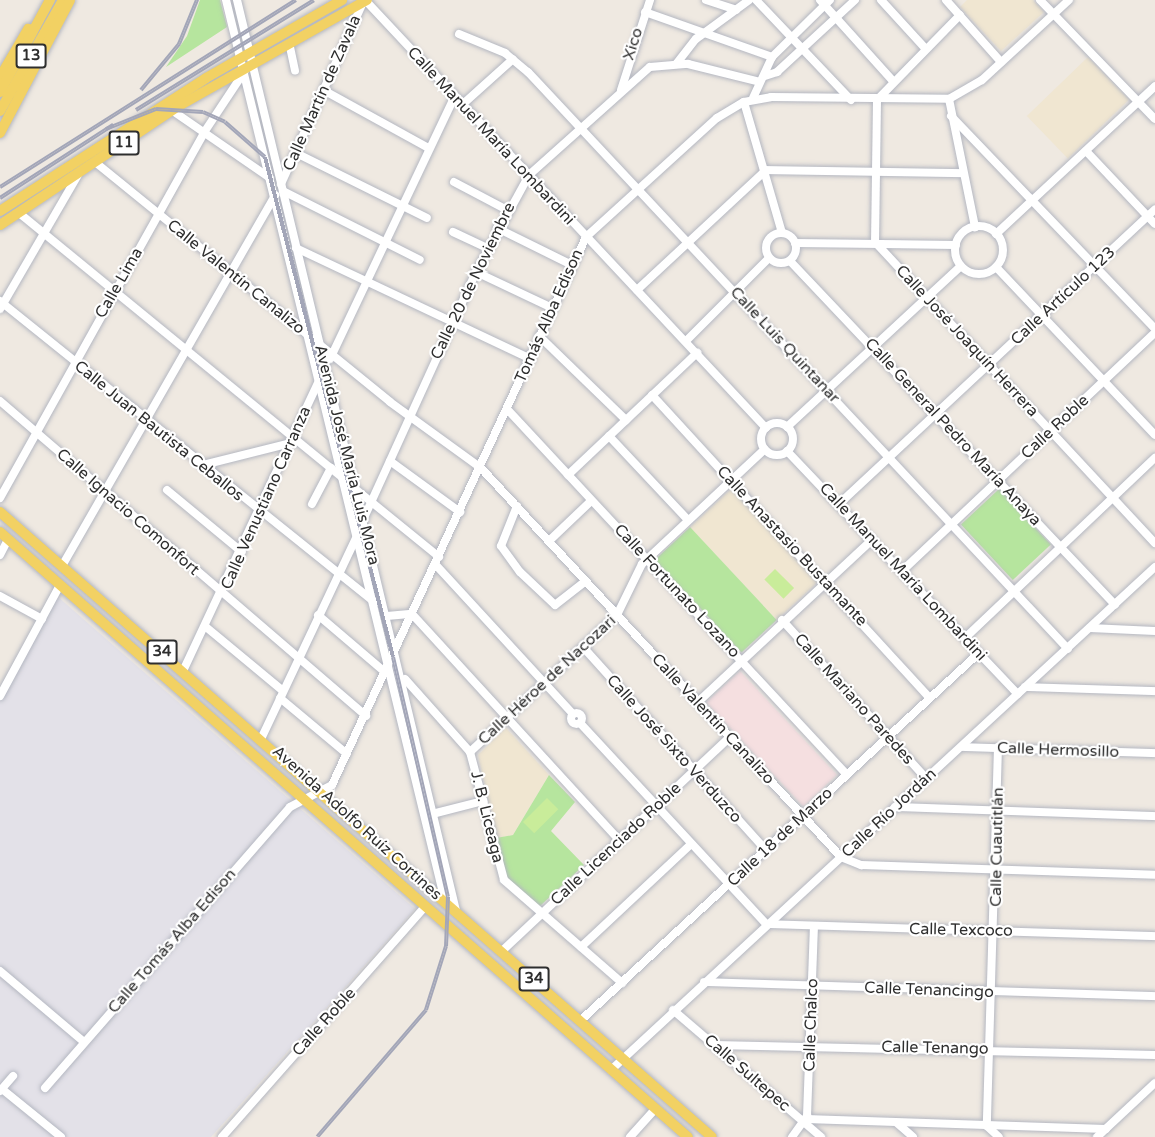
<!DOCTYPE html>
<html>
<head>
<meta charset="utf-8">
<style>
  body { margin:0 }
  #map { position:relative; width:1155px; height:1137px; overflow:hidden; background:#efe9e1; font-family:"Varela Round",sans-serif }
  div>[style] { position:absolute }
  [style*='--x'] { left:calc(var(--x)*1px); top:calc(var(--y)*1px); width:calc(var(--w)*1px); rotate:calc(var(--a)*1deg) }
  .industrial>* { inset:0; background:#e3e1e8 }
  .education>* { inset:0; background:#f0e6d1; transform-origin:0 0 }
  .medical>* { inset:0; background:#f5dfe0; transform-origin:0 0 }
  .green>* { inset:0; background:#b6e59e; transform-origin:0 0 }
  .pitch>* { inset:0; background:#c9ec9a; transform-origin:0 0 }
  .roads { filter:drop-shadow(0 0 2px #b4b7c1) drop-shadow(0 0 2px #b4b7c1) }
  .minor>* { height:8px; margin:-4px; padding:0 4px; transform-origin:4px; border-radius:4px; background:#fff }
  .minor>.ring { margin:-4px; padding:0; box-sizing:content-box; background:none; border:8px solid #fff; border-radius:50% }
  .major>* { height:10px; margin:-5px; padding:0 5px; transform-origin:5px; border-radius:5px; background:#f2d163 }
  .rail>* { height:4px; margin-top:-2px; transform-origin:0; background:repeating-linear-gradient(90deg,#fff 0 4.5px,#a3a6b8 0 9px); box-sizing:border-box; border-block:2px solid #a3a6b8 }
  span { translate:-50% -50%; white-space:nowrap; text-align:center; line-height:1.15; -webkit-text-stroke:4.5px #fff; paint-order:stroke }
  .shield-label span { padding:2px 4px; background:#fff; border:2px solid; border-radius:4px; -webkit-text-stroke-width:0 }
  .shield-label { font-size:15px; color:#2e2e2e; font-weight:700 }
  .street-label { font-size:16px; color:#2e2e2e }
</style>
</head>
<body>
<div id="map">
  <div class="industrial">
    <div style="clip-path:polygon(57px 596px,415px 909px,211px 1137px,0 1137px,0 699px)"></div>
  </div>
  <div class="education">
    <div style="clip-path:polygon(967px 0,1033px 0,1044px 12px,1001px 51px,960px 7px)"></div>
    <div style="left:1088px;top:57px;width:59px;height:85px;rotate:46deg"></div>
    <div style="left:731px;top:489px;width:127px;height:56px;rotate:47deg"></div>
    <div style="clip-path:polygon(506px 728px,549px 775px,513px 835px,496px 838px,478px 755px)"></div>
  </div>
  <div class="medical">
    <div style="left:740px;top:671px;width:142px;height:46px;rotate:47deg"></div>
  </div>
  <div class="green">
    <div style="clip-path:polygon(200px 0,220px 0,227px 27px,166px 67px,187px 36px)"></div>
    <div style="left:999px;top:489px;width:76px;height:52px;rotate:47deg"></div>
    <div style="left:690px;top:527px;width:127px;height:48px;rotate:47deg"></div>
    <div style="clip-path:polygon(549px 775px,575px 802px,551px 831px,584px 865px,540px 906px,505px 877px,496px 838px,513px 835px)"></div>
  </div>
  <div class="pitch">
    <div style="left:775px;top:569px;width:27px;height:15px;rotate:45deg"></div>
    <div style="left:547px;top:798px;width:16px;height:34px;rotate:45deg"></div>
  </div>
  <div class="roads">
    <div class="minor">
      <div style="--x:226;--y:0;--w:927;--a:76.34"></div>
      <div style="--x:237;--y:0;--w:937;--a:76.48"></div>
      <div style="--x:706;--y:0;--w:32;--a:18"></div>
      <div style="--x:756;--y:0;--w:138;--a:46.5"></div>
      <div style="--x:820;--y:0;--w:109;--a:48"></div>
      <div style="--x:881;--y:0;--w:65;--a:47.5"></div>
      <div style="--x:946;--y:0;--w:83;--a:48.4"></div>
      <div style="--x:1040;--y:0;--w:165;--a:46"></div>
      <div style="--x:366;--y:1;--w:585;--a:46.87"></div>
      <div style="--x:645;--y:12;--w:135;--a:19.5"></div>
      <div style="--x:960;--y:15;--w:119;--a:134.3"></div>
      <div style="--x:877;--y:100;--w:142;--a:90.8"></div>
      <div style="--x:875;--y:242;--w:411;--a:47.1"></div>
      <div style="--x:459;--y:34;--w:50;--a:22.4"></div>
      <div style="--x:505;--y:53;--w:30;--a:40"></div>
      <div style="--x:528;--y:72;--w:790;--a:46.9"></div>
      <div style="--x:290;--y:47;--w:24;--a:78"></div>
      <div style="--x:677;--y:63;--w:31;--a:-52"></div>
      <div style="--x:696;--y:39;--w:66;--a:-36.3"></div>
      <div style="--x:765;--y:76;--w:13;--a:-18"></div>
      <div style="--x:777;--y:72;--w:106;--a:-42.7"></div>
      <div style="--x:621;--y:90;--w:95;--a:-72.1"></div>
      <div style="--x:325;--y:91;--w:116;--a:28.8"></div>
      <div style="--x:753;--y:98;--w:45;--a:-65.1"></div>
      <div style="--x:772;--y:57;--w:81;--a:-44.5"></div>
      <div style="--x:949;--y:99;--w:131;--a:78.5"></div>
      <div style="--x:744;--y:102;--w:136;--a:73.8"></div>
      <div style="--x:463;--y:104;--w:67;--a:-42"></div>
      <div style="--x:170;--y:109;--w:121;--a:34.6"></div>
      <div style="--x:951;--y:116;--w:295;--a:46.2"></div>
      <div style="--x:1086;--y:151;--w:100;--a:46.6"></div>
      <div style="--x:296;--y:153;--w:146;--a:26.4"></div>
      <div style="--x:95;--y:162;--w:380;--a:39.1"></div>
      <div style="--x:390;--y:402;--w:112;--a:36"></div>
      <div style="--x:481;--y:468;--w:530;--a:47.22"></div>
      <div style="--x:841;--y:857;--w:22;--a:22"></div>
      <div style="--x:861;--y:865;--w:294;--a:1.9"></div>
      <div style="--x:454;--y:182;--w:60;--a:27.8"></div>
      <div style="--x:281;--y:184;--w:200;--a:-65.7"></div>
      <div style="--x:283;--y:191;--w:153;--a:26.7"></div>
      <div style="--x:19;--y:213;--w:416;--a:39.3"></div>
      <div class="ring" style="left:955px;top:226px;width:40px;height:40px"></div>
      <div style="--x:497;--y:228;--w:81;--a:26.3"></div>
      <div style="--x:453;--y:232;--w:38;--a:25"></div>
      <div class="ring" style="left:766px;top:233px;width:22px;height:22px"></div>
      <div style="--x:996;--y:234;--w:217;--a:-42.9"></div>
      <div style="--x:795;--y:243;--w:161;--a:0.7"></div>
      <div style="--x:296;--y:248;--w:260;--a:25.3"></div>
      <div style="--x:790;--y:261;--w:473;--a:46.6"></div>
      <div style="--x:996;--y:267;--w:231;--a:46.6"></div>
      <div style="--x:476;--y:272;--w:84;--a:25.3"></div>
      <div style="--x:637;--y:290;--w:176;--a:-42.9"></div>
      <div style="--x:766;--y:170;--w:197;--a:0.9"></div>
      <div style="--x:0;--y:301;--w:481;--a:38.8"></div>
      <div style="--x:0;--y:309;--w:155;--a:-59.8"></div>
      <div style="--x:539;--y:336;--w:121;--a:44"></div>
      <div style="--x:686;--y:341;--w:117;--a:-45"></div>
      <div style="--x:330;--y:359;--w:291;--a:-64.6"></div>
      <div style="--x:652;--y:395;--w:411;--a:47.5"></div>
      <div style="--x:0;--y:401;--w:483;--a:40.7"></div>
      <div style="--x:507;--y:409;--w:498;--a:47.1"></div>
      <div class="ring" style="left:761px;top:423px;width:24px;height:24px"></div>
      <div style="--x:787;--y:427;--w:237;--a:-42.8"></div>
      <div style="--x:609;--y:436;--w:114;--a:46.8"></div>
      <div style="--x:787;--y:451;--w:335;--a:46.5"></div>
      <div style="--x:390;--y:461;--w:87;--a:36.1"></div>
      <div style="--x:203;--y:465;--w:91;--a:-14"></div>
      <div style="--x:568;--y:475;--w:178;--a:-43.4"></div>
      <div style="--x:353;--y:487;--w:111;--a:39.1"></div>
      <div style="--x:167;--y:490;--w:97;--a:39.6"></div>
      <div style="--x:0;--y:498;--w:420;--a:-60.8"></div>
      <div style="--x:205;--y:131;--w:71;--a:-56.5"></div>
      <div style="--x:312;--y:504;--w:41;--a:-62.2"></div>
      <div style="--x:839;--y:504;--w:432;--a:-43"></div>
      <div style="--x:517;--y:506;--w:43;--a:111.8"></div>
      <div style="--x:501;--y:546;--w:32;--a:54"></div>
      <div style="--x:520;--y:572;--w:48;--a:43.3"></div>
      <div style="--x:555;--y:605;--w:39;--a:-38"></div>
      <div style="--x:363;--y:520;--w:273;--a:-65.5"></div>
      <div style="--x:476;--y:272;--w:111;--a:-61.3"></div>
      <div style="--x:529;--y:175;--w:162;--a:-41.8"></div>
      <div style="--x:650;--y:67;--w:38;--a:-5"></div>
      <div style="--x:688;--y:64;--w:74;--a:14"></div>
      <div style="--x:549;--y:541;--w:58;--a:-43.6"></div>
      <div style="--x:0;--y:555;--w:18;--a:-63"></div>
      <div style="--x:435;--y:564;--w:204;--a:47.4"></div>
      <div style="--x:62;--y:566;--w:428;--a:-60.1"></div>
      <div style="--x:902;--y:571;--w:347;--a:-43.3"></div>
      <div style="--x:0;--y:596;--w:48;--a:28.7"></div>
      <div style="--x:318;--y:615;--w:89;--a:40.5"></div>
      <div style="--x:387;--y:616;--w:25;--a:-5"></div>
      <div style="--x:412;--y:614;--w:305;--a:47.5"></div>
      <div style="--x:782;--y:620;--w:214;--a:47.7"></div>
      <div style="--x:206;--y:627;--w:100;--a:39.7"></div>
      <div style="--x:1090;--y:628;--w:65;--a:2.6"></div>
      <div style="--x:965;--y:638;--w:262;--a:-43.5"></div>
      <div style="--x:583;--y:647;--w:273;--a:48"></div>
      <div style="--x:183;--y:671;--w:320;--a:-64.9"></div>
      <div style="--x:405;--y:679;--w:98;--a:48.3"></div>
      <div style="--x:470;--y:752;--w:132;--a:75.1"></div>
      <div style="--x:504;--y:880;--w:157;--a:41.1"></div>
      <div style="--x:1025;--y:687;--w:130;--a:1.8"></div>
      <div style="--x:0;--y:696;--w:126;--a:-61.6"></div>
      <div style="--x:280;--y:698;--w:87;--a:39.9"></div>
      <div style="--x:698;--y:702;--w:238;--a:-43"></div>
      <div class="ring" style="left:570.5px;top:712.5px;width:3px;height:3px"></div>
      <div style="--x:580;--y:723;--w:274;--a:47.2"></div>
      <div style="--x:766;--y:924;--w:389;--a:1.8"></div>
      <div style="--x:261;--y:739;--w:227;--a:-64.7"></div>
      <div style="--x:962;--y:747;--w:193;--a:1.8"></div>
      <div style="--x:998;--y:747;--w:379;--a:91.7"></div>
      <div style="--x:987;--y:1126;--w:16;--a:43"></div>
      <div style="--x:470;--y:752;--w:201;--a:-43"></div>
      <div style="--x:617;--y:615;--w:57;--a:-63.9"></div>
      <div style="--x:642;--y:564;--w:168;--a:-43.1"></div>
      <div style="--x:895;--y:807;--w:260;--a:2"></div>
      <div style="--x:436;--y:813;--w:49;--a:-14.3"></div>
      <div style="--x:581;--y:947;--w:151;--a:-43.1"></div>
      <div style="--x:502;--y:951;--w:313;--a:-43.2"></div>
      <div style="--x:0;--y:971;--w:110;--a:40.2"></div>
      <div style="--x:704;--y:982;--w:451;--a:1.8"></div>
      <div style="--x:673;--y:1010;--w:195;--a:40.6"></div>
      <div style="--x:580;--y:1021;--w:543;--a:-42.69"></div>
      <div style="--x:715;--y:1045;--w:440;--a:1.3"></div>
      <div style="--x:611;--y:1070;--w:741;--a:-42.76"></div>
      <div style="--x:45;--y:1088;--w:373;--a:-48.9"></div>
      <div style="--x:290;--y:807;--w:47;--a:-27.6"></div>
      <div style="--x:332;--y:785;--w:604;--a:-65.13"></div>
      <div style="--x:586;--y:237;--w:177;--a:-42.3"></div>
      <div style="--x:717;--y:118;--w:31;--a:-31"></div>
      <div style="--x:744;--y:102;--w:27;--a:-10"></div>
      <div style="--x:771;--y:97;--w:178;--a:0.6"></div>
      <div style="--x:949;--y:99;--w:38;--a:-30"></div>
      <div style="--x:982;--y:80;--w:118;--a:-42.6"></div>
      <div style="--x:2;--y:1089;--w:76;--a:39.1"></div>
      <div style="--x:0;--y:1091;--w:20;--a:-49"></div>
      <div style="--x:806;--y:1119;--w:300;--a:1.9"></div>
      <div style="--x:897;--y:1123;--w:21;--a:41"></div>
      <div style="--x:222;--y:1137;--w:308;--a:-48.6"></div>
      <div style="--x:630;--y:1137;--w:38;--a:-48"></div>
      <div style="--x:792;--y:1137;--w:26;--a:-54"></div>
      <div style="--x:807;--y:1116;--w:189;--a:-87.9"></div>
      <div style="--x:1097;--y:1137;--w:79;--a:-43"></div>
    </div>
    <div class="major">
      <div style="--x:0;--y:77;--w:56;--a:-59.7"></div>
      <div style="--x:0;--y:92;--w:105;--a:-61.5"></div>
      <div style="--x:0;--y:111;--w:128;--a:-60.4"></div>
      <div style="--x:0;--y:133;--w:150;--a:-62.2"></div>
      <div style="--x:0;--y:211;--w:245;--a:-32.8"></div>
      <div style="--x:206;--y:78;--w:157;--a:-29.8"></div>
      <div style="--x:0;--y:225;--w:213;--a:-33.7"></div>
      <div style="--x:177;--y:107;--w:218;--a:-29.4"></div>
      <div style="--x:0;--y:512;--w:947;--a:41.28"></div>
      <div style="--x:0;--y:532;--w:916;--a:41.33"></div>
    </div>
  </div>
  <div class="rail">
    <div style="--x:141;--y:90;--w:60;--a:-50.4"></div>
    <div style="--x:179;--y:44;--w:48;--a:-67.8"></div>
    <div style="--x:136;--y:110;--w:209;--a:-31.7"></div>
    <div style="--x:106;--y:129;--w:54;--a:-21.8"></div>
    <div style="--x:156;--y:109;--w:47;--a:3.7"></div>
    <div style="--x:203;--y:112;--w:24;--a:24"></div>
    <div style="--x:225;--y:122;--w:53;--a:41.2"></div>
    <div style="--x:265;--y:157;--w:516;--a:75.64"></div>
    <div style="--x:393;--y:657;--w:246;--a:77.1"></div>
    <div style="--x:448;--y:897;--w:49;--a:92.3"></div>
    <div style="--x:446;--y:946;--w:67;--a:107.4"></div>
    <div style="--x:426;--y:1010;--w:167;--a:130.6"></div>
    <div style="--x:0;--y:187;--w:350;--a:-32.3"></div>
    <div style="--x:0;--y:198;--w:135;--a:-32.9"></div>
  </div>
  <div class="shield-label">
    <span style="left:31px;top:56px">13</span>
    <span style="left:124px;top:143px">11</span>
    <span style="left:162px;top:652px">34</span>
    <span style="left:534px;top:979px">34</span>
  </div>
  <div class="street-label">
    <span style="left:633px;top:44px;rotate:-73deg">Xico</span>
    <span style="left:322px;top:93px;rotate:-66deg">Calle Martín de Zavala</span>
    <span style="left:491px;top:136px;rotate:47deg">Calle Manuel María Lombardini</span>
    <span style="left:236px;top:277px;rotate:39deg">Calle Valentín Canalizo</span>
    <span style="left:473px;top:281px;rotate:-64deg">Calle 20 de Noviembre</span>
    <span style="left:119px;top:283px;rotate:-60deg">Calle Lima</span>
    <span style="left:1063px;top:296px;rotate:-43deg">Calle Artículo 123</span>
    <span style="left:549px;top:316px;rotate:-66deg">Tomás Alba Edison</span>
    <span style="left:967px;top:341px;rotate:47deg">Calle José Joaquín Herrera</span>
    <span style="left:785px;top:345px;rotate:47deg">Calle Luis Quintanar</span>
    <span style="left:1055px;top:427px;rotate:-43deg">Calle Roble</span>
    <span style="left:159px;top:431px;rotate:39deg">Calle Juan Bautista Ceballos</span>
    <span style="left:953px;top:432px;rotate:47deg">Calle General Pedro María Anaya</span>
    <span style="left:347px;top:455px;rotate:76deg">Avenida José María Luis Mora</span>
    <span style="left:266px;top:498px;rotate:-66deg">Calle Venustiano Carranza</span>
    <span style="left:128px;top:512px;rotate:41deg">Calle Ignacio Comonfort</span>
    <span style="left:792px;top:546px;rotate:47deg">Calle Anastasio Bustamante</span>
    <span style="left:903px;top:572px;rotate:47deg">Calle Manuel María Lombardini</span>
    <span style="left:677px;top:591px;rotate:47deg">Calle Fortunato Lozano</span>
    <span style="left:547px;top:680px;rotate:-43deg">Calle Héroe de Nacozari</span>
    <span style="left:854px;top:699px;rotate:48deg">Calle Mariano Paredes</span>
    <span style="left:713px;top:719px;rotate:47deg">Calle Valentín Canalizo</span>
    <span style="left:674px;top:749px;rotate:48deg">Calle José Sixto Verduzco</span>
    <span style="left:1058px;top:750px;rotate:2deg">Calle Hermosillo</span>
    <span style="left:889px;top:813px;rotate:-43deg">Calle Río Jordán</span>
    <span style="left:487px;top:817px;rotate:76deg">J. B. Liceaga</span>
    <span style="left:357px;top:823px;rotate:42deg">Avenida Adolfo Ruíz Cortines</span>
    <span style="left:780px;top:837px;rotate:-43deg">Calle 18 de Marzo</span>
    <span style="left:616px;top:844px;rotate:-43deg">Calle Licenciado Roble</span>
    <span style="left:997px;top:847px;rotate:-89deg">Calle Cuautitlán</span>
    <span style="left:961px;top:930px;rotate:1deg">Calle Texcoco</span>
    <span style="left:172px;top:941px;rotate:-49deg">Calle Tomás Alba Edison</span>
    <span style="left:929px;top:990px;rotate:2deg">Calle Tenancingo</span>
    <span style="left:324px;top:1022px;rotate:-48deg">Calle Roble</span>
    <span style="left:811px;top:1025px;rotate:-88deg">Calle Chalco</span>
    <span style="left:935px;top:1048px;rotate:1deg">Calle Tenango</span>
    <span style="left:747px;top:1073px;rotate:41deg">Calle Sultepec</span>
  </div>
</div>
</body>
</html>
